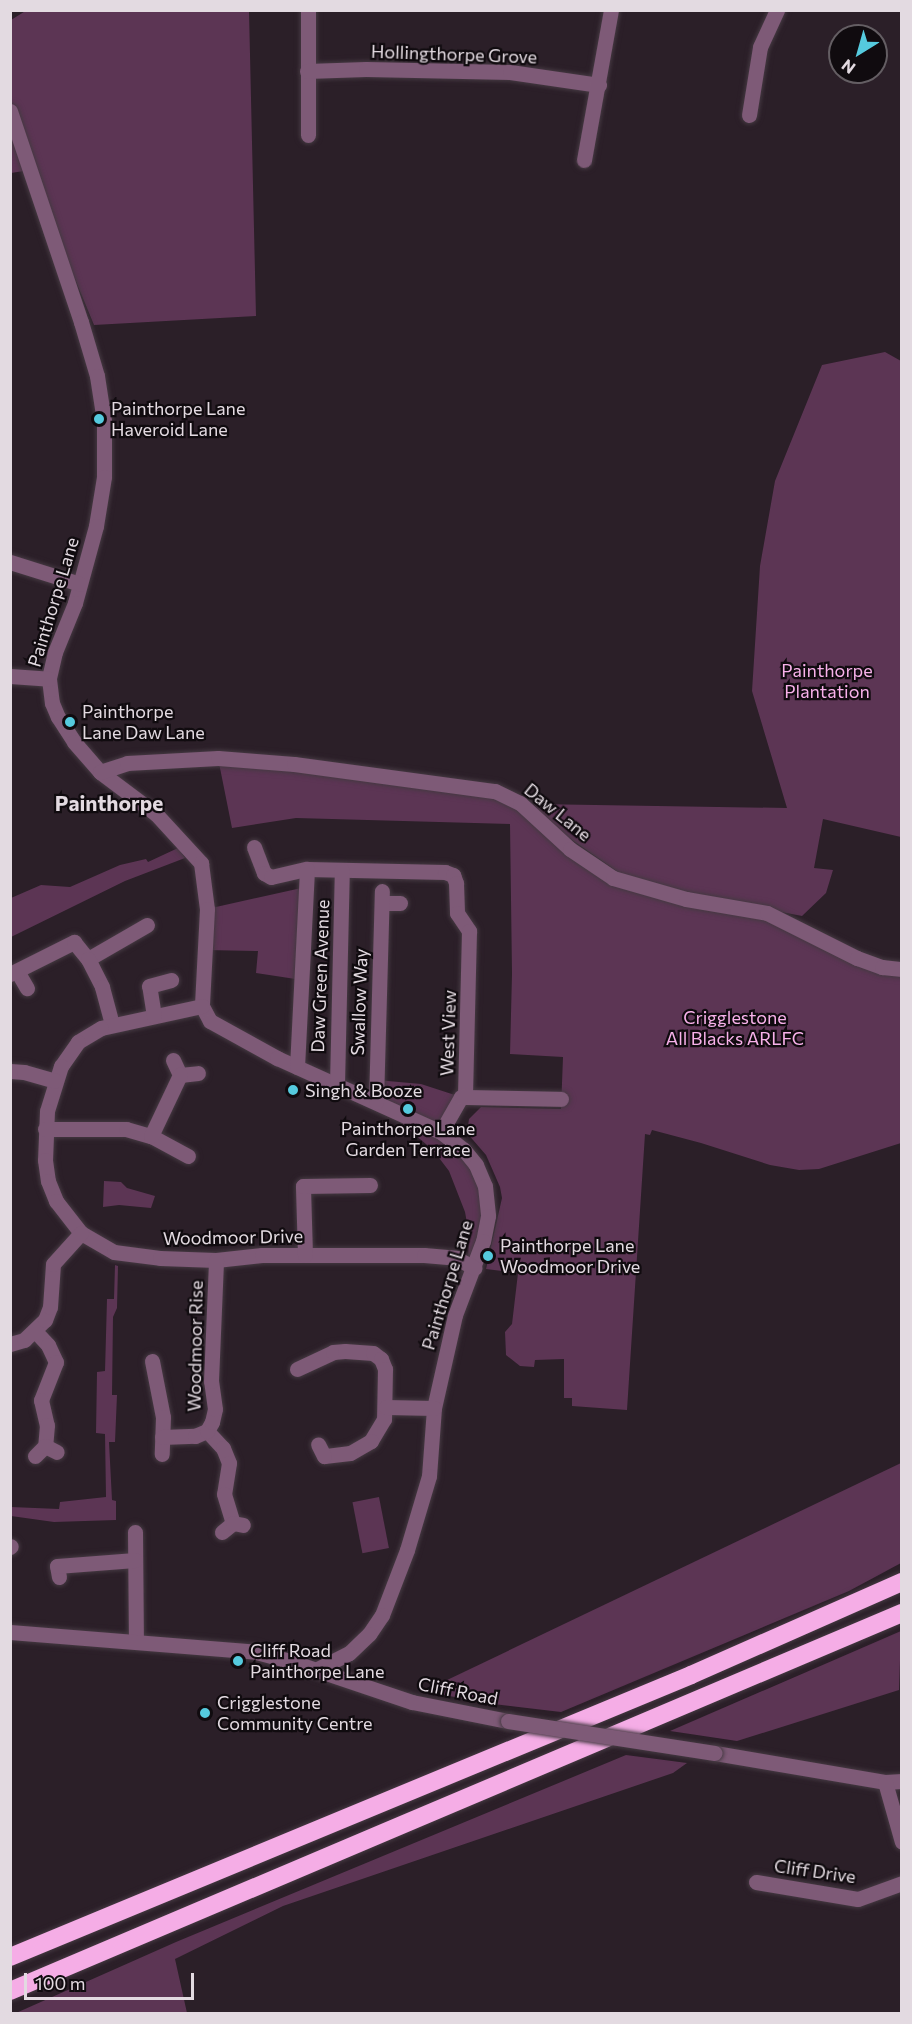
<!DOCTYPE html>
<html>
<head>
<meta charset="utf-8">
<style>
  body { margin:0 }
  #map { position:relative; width:912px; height:2024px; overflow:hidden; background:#2b1f28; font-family:Commissioner,sans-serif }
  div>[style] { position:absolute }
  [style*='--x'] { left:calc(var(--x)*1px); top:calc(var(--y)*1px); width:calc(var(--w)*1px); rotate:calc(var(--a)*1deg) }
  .green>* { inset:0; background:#5c3554; transform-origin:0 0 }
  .roads { filter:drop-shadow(0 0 2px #453942) drop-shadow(0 0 2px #453942) }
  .minor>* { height:15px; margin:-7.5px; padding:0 7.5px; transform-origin:7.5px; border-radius:7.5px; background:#7e5a77 }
  .highway>* { height:18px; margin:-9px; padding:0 9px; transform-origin:9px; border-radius:9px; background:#f5ade6 }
  .bridges { filter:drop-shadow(0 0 2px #453942) drop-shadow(0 0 2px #453942) }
  .minor-bridge>* { height:15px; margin:-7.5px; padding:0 7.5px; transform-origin:7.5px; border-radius:7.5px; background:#7e5a77 }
  .dots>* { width:16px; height:16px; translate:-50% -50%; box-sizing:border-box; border:3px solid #100b0f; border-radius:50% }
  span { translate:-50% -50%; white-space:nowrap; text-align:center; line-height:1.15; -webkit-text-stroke:4.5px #100b0f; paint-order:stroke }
  .street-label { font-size:18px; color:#e3dae1 }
  .poi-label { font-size:18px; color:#e3dae1 }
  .left { translate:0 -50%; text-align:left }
  .park-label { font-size:18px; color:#f8b1ea }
  .quarter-label { font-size:21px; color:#e3dae1; font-weight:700 }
  .frame { position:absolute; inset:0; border:12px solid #e3dae1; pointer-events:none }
  .north { position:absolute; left:828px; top:24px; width:60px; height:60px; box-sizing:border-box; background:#100b0f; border:2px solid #645e63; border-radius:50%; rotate:217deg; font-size:16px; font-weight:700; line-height:24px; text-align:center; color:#e3dae1 }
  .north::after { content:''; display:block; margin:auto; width:21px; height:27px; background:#55cade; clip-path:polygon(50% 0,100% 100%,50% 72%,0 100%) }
  .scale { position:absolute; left:24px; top:1973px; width:170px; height:27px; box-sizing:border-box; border:3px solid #e3dae1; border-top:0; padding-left:8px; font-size:18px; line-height:21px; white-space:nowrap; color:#e3dae1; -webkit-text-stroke:4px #100b0f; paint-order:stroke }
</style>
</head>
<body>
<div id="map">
  <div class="green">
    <div style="clip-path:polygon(27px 10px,249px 11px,256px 316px,94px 325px,30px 170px,11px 173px,11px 20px)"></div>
    <div style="clip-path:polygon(885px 352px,901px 361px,901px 837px,823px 819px,814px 868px,833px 870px,826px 893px,802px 916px,674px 891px,621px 874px,549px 824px,534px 804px,787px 808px,752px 691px,760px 566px,775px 481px,822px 365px)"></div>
    <div style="clip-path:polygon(219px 763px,495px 791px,613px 878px,750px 910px,901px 969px,901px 1143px,819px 1169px,799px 1170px,770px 1165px,701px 1143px,652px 1130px,650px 1135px,645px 1134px,627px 1410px,572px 1406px,572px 1398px,564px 1398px,564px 1359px,535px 1360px,534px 1367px,520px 1366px,506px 1355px,505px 1332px,512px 1324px,518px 1273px,486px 1269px,502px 1198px,500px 1187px,486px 1155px,467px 1133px,469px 1119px,481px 1107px,561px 1109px,563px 1057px,510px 1054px,512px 974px,510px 824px,296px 818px,232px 828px)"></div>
    <div style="clip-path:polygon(178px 848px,185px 858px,125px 881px,11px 937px,11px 898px,41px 885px,70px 887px,120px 865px,146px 859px,148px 862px)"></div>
    <div style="clip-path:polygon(306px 887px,302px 980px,256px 973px,258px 951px,206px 950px,207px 909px)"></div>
    <div style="clip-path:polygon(377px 1080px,421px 1084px,461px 1097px,441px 1132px,454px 1141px,488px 1200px,468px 1266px,469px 1234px,465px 1212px,449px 1171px,433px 1150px,376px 1102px)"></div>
    <div style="clip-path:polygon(104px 1181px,121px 1182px,127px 1188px,155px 1196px,151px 1208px,119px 1205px,103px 1207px)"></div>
    <div style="clip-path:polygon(115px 1265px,118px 1266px,117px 1308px,113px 1317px,112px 1395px,117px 1395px,115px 1442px,109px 1442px,112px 1500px,116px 1501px,116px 1520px,54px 1522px,11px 1516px,11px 1507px,59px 1509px,60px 1502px,106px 1497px,105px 1434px,96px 1433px,97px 1372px,105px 1371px,107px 1299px,114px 1299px)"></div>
    <div style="clip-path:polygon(901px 1463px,901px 1563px,849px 1591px,561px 1712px,485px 1703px,424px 1691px)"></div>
    <div style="left:379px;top:1497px;width:52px;height:27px;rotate:79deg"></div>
    <div style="clip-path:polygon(901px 1631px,899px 1690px,737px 1741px,670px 1731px)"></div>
    <div style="clip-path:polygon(626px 1755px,687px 1763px,673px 1773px,283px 1906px,175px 1959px,187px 2013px,16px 2013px,176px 1942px)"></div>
  </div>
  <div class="roads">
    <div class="minor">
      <div style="--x:308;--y:10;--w:125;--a:90"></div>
      <div style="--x:307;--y:71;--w:59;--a:-1.9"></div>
      <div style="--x:366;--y:69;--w:144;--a:1.2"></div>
      <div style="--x:510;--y:72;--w:90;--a:8.3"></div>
      <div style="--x:10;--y:111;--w:223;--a:71.4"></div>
      <div style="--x:81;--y:322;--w:56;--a:73.5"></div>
      <div style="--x:97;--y:376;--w:46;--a:81.2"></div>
      <div style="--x:104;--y:421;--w:56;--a:90"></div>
      <div style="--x:104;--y:477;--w:50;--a:99.3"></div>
      <div style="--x:96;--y:526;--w:80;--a:105.3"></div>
      <div style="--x:75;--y:603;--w:53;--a:112.2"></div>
      <div style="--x:55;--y:652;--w:28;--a:103"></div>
      <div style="--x:49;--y:679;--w:24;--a:83"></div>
      <div style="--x:52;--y:703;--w:15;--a:67"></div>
      <div style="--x:58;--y:717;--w:30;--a:57"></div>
      <div style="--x:74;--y:742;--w:40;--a:49"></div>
      <div style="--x:100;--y:772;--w:70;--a:36.9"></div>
      <div style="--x:156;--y:814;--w:67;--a:47.4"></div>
      <div style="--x:201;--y:863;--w:46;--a:82.6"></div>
      <div style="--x:207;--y:909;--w:97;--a:93"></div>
      <div style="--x:202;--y:1006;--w:17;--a:62"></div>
      <div style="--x:210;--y:1021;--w:77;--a:28.9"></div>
      <div style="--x:277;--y:1058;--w:180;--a:24.3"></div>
      <div style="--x:441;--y:1132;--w:29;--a:38"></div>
      <div style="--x:464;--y:1150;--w:19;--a:51"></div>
      <div style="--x:476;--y:1165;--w:23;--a:67"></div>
      <div style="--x:485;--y:1186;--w:30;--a:84"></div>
      <div style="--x:488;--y:1216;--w:25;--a:101"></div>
      <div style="--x:483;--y:1241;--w:79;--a:110.7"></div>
      <div style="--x:455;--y:1315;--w:95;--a:102.7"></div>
      <div style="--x:434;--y:1408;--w:68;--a:94.2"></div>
      <div style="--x:429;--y:1476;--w:77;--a:106.6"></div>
      <div style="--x:407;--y:1550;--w:70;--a:111"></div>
      <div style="--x:382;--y:1615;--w:23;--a:124"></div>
      <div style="--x:369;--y:1634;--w:28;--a:136"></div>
      <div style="--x:349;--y:1653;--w:37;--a:153"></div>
      <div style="--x:749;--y:115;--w:69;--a:-80.8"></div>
      <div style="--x:760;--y:47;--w:41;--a:-65.3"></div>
      <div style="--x:584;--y:160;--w:152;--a:-79.8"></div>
      <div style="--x:10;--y:562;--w:73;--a:17.4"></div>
      <div style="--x:10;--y:676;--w:39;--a:4"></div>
      <div style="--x:100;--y:772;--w:28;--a:-18"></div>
      <div style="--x:127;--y:763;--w:91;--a:-3.1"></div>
      <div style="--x:218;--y:758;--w:76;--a:4.5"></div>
      <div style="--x:294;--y:764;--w:203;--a:7.7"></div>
      <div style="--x:495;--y:791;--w:28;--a:26"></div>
      <div style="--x:520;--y:803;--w:68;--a:42.6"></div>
      <div style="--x:570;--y:849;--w:52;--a:34"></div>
      <div style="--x:613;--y:878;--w:76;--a:16"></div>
      <div style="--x:686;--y:899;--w:82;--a:9.8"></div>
      <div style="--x:767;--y:913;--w:101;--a:26.6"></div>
      <div style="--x:857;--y:958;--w:27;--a:20"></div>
      <div style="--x:882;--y:967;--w:20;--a:6"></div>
      <div style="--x:254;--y:847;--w:28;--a:69"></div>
      <div style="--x:264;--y:873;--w:8;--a:30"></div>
      <div style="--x:271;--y:877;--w:37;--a:-13"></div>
      <div style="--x:307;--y:869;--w:138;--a:1.2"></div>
      <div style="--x:445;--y:872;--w:9;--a:21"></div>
      <div style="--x:453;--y:875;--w:9;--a:69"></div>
      <div style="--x:456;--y:883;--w:30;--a:88"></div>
      <div style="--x:457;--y:913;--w:22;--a:56"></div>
      <div style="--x:469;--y:931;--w:165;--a:91.4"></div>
      <div style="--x:382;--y:903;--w:18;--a:0"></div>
      <div style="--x:88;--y:959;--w:68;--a:-30"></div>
      <div style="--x:17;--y:971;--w:20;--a:60"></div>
      <div style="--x:10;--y:974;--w:72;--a:-26.6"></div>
      <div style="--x:74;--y:942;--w:22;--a:51"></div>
      <div style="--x:88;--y:959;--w:31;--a:63"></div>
      <div style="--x:102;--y:987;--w:39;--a:75"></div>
      <div style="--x:202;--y:1006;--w:103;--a:167.7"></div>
      <div style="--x:101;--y:1028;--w:27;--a:149"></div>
      <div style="--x:78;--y:1042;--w:29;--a:125"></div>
      <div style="--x:61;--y:1066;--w:47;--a:107.3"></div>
      <div style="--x:47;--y:1111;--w:49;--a:92.3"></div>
      <div style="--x:45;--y:1160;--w:21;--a:82"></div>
      <div style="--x:48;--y:1181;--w:22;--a:68"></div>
      <div style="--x:56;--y:1201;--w:41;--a:52"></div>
      <div style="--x:81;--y:1233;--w:38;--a:30"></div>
      <div style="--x:114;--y:1252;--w:46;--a:7.4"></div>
      <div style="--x:160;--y:1258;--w:56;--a:2"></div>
      <div style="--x:216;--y:1260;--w:46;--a:-6.2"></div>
      <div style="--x:262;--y:1255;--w:162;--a:0"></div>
      <div style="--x:424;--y:1255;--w:32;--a:5"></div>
      <div style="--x:456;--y:1258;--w:21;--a:28"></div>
      <div style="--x:154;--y:1016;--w:30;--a:-99"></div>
      <div style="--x:149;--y:986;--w:23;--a:-15"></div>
      <div style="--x:173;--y:1060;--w:17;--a:65"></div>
      <div style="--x:180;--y:1075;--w:18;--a:-6"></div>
      <div style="--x:297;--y:1067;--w:198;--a:-87.1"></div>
      <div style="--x:10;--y:1071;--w:14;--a:4"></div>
      <div style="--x:24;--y:1072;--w:32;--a:16"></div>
      <div style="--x:337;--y:1084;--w:214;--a:-88.7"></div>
      <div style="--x:376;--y:1102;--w:211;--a:-88.4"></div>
      <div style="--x:45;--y:1129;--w:81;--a:0"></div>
      <div style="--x:126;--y:1129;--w:26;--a:16"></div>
      <div style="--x:151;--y:1136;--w:42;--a:28.4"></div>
      <div style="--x:441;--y:1132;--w:40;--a:-60.3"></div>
      <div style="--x:461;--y:1097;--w:100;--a:1.1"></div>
      <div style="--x:151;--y:1136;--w:68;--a:-64.6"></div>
      <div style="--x:305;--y:1255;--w:69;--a:-91.7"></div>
      <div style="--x:303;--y:1186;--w:67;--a:-0.9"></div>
      <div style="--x:35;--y:1331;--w:19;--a:47"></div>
      <div style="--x:48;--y:1345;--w:19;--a:65"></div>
      <div style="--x:56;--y:1362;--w:41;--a:111.5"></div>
      <div style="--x:41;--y:1400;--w:26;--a:77"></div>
      <div style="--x:47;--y:1425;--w:21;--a:95"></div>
      <div style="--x:10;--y:1344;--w:15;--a:-16"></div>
      <div style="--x:24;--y:1340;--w:29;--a:-44"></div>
      <div style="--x:45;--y:1320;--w:14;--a:-69"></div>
      <div style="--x:50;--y:1307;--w:43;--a:-86"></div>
      <div style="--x:53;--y:1264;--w:42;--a:-47.9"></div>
      <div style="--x:152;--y:1361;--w:57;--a:78.9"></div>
      <div style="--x:163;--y:1417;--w:37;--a:92"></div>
      <div style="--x:297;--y:1369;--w:40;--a:-25"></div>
      <div style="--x:333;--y:1352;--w:12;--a:-5"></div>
      <div style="--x:345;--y:1351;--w:28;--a:4"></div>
      <div style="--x:373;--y:1353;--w:10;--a:37"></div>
      <div style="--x:381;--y:1359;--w:11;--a:68"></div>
      <div style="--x:385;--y:1369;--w:50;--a:91.1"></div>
      <div style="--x:384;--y:1419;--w:26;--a:121"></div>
      <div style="--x:371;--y:1441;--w:24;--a:150"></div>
      <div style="--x:350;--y:1453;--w:26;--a:173"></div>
      <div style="--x:324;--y:1456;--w:13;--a:-117"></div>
      <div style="--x:386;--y:1407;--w:48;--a:1.2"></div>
      <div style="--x:207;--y:1431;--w:23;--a:47"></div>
      <div style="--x:223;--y:1448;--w:16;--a:68"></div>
      <div style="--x:229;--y:1463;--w:31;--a:99"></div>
      <div style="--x:224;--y:1494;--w:30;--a:73"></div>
      <div style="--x:162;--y:1437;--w:33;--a:-2"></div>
      <div style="--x:195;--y:1436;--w:13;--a:-23"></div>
      <div style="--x:207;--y:1431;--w:10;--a:-61"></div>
      <div style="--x:212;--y:1422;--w:13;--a:-77"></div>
      <div style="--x:215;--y:1409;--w:28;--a:-98"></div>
      <div style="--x:211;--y:1381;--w:121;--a:-87.6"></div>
      <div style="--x:35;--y:1456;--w:14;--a:-45"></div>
      <div style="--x:45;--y:1446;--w:13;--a:27"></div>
      <div style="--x:135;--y:1532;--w:110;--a:89.5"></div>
      <div style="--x:222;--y:1532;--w:14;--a:-39"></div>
      <div style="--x:233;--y:1523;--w:10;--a:11"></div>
      <div style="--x:10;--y:1547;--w:1;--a:-45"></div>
      <div style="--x:59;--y:1577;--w:11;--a:-100"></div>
      <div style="--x:57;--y:1566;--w:78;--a:-4.4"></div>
      <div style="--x:10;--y:1632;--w:247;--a:4.6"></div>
      <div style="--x:256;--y:1652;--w:35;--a:15"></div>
      <div style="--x:290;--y:1661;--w:129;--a:18.6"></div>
      <div style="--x:412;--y:1702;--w:98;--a:11.2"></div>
      <div style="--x:715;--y:1753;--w:172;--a:9.7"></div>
      <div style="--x:885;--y:1782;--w:17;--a:-3"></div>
      <div style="--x:885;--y:1782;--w:62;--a:74.2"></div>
      <div style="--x:756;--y:1882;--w:103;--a:9.5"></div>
      <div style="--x:858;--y:1899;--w:47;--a:-20"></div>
    </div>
    <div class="highway">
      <div style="--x:10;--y:1957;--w:737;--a:-22.49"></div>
      <div style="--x:691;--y:1675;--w:231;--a:-23.8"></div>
      <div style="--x:10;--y:1991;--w:969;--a:-22.97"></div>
    </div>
  </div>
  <div class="bridges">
    <div class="minor-bridge">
      <div style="--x:508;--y:1721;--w:209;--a:8.8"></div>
    </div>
  </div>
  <div class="dots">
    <div style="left:99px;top:419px;background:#55cade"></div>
    <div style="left:70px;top:722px;background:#55cade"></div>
    <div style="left:293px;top:1090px;background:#55cade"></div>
    <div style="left:408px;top:1109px;background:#55cade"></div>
    <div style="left:488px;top:1256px;background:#55cade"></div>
    <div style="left:238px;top:1661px;background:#55cade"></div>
    <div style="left:205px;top:1713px;background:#55cade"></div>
  </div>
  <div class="street-label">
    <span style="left:454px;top:54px;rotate:2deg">Hollingthorpe Grove</span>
    <span style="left:53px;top:602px;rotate:-73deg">Painthorpe Lane</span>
    <span style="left:558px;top:812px;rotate:39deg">Daw Lane</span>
    <span style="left:320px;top:976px;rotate:-88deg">Daw Green Avenue</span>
    <span style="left:359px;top:1002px;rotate:-88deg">Swallow Way</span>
    <span style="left:448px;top:1033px;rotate:-88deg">West View</span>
    <span style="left:233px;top:1237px;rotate:-1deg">Woodmoor Drive</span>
    <span style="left:447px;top:1285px;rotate:-73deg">Painthorpe Lane</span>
    <span style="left:195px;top:1346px;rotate:-89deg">Woodmoor Rise</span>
    <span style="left:458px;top:1691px;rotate:11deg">Cliff Road</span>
    <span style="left:815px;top:1871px;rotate:8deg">Cliff Drive</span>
  </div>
  <div class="poi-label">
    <span class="left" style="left:111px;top:419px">Painthorpe Lane<br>Haveroid Lane</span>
    <span class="left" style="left:82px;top:722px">Painthorpe<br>Lane Daw Lane</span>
    <span class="left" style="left:305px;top:1090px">Singh &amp; Booze</span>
    <span style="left:408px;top:1139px">Painthorpe Lane<br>Garden Terrace</span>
    <span class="left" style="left:500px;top:1256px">Painthorpe Lane<br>Woodmoor Drive</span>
    <span class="left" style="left:250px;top:1661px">Cliff Road<br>Painthorpe Lane</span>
    <span class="left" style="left:217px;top:1713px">Crigglestone<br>Community Centre</span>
  </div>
  <div class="park-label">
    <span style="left:827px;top:681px">Painthorpe<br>Plantation</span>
    <span style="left:735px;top:1028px">Crigglestone<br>All Blacks ARLFC</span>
  </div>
  <div class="quarter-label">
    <span style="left:109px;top:803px">Painthorpe</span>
  </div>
  <div class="frame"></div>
  <div class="north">N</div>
  <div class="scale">100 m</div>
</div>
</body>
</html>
